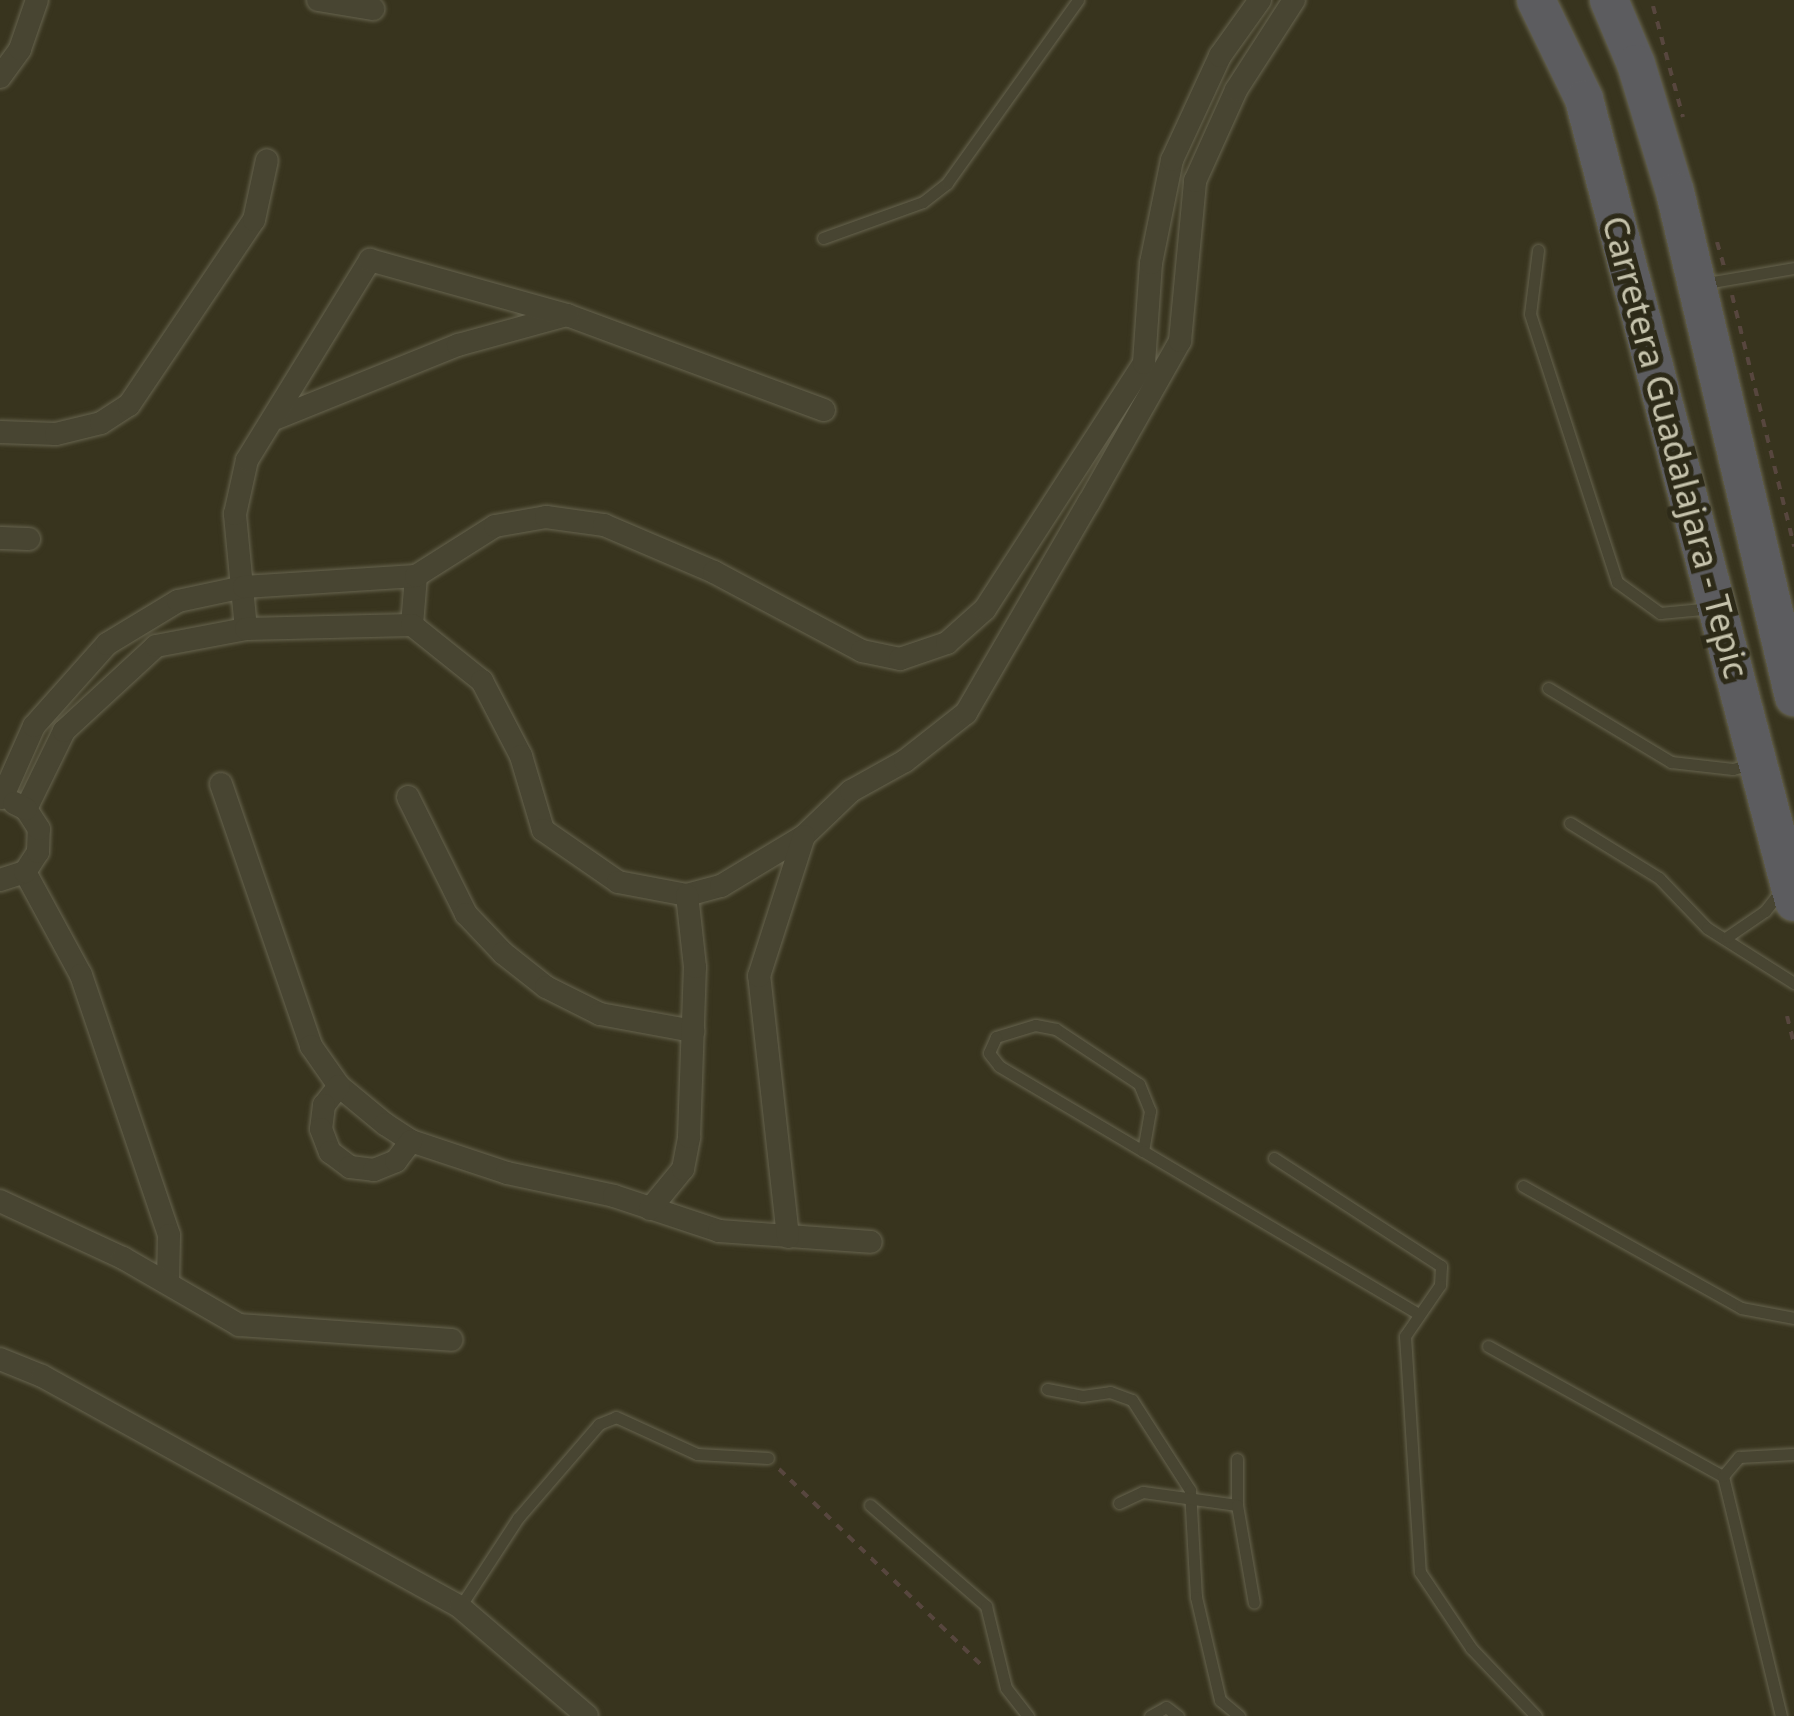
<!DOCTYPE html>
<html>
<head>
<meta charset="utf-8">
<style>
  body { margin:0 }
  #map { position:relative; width:1794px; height:1716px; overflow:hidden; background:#38341e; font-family:"Noto Sans",sans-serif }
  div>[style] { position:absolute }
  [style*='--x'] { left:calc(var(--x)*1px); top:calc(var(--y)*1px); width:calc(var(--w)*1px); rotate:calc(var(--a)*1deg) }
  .path>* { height:4px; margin-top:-2px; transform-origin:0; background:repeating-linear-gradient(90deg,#57463e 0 8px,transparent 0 16px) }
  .roads { filter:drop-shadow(0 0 2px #67644f) drop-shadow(0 0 2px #67644f) }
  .service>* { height:11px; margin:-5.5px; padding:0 5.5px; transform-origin:5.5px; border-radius:5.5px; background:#484532 }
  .minor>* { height:22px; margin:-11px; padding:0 11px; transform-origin:11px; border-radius:11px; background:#484532 }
  .trunk>* { height:38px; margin:-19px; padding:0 19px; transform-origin:19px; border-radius:19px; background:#5c5c5f }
  span { translate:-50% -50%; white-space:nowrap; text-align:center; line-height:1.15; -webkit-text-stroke:10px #2d2a18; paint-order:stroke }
  .street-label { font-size:35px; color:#c6c3ac }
</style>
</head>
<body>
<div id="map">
  <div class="path">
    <div style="--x:1653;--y:6;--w:115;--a:74.9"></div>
    <div style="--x:1717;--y:242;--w:25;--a:74"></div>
    <div style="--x:1732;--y:295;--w:259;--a:76.1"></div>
    <div style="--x:1787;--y:1016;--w:30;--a:76"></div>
    <div style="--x:779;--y:1469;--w:286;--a:44.1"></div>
  </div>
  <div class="roads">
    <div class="service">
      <div style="--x:823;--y:238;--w:106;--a:-19.8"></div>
      <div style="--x:923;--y:202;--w:31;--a:-38"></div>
      <div style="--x:947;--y:183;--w:225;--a:-54.4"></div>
      <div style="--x:1538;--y:250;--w:64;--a:97.1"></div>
      <div style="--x:1530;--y:314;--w:282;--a:72"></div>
      <div style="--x:1617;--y:582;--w:53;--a:35.8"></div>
      <div style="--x:1660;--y:613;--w:53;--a:-5.4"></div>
      <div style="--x:1701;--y:284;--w:94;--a:-9.8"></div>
      <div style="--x:1548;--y:688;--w:144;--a:31"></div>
      <div style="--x:1671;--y:762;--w:62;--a:6.4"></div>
      <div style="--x:1733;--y:769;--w:22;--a:-16"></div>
      <div style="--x:1570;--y:823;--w:105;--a:31.7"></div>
      <div style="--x:1659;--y:878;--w:69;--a:46.2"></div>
      <div style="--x:1707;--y:928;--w:103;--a:32.3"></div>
      <div style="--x:1727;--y:937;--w:46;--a:-34.4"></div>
      <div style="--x:1765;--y:911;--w:29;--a:-52"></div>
      <div style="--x:1143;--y:1151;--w:41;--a:-80.1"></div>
      <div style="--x:1150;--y:1111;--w:29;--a:-112"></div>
      <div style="--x:1139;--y:1084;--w:100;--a:-146.5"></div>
      <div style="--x:1056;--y:1029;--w:21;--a:-169"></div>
      <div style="--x:1035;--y:1025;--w:41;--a:162.9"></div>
      <div style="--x:996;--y:1037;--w:17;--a:114"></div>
      <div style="--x:989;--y:1053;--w:16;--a:52"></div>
      <div style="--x:999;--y:1066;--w:167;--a:30.6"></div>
      <div style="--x:1143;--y:1151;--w:318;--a:30.6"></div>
      <div style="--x:1274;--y:1158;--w:199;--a:32.9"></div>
      <div style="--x:1441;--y:1266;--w:19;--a:93"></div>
      <div style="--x:1440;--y:1285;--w:62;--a:124.5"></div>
      <div style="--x:1405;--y:1336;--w:236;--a:86.4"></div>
      <div style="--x:1420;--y:1572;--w:92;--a:56.1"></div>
      <div style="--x:1471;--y:1648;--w:94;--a:46.3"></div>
      <div style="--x:1523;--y:1186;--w:250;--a:29.2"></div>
      <div style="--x:1741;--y:1308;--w:54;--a:10.7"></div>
      <div style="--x:1488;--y:1346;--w:269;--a:29"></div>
      <div style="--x:1047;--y:1389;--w:36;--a:11"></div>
      <div style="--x:1082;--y:1396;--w:28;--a:-8"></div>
      <div style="--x:1110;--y:1392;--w:23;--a:20"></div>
      <div style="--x:1132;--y:1400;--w:107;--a:57.2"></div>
      <div style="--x:1190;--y:1490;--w:107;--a:86.8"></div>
      <div style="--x:1196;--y:1597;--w:106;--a:76.9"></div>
      <div style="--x:1220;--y:1700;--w:25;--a:40"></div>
      <div style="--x:1237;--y:1459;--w:46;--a:90"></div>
      <div style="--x:1119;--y:1503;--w:26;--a:-25"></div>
      <div style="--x:1143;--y:1492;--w:95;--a:7.9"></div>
      <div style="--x:1237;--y:1505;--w:99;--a:80.2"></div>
      <div style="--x:870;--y:1505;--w:154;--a:41"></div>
      <div style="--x:986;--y:1606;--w:84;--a:76.3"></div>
      <div style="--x:1006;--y:1688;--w:36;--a:52"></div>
      <div style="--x:460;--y:1607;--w:106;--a:-56.9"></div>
      <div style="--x:518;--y:1518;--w:124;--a:-49.2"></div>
      <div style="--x:599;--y:1424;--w:18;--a:-22"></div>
      <div style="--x:616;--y:1417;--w:89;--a:24.6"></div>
      <div style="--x:697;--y:1454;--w:71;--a:3.2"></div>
      <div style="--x:1150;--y:1716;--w:18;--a:-29"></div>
      <div style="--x:1166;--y:1707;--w:15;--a:37"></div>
      <div style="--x:1781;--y:1716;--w:247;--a:-103.6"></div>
      <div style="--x:1723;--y:1476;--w:25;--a:-50"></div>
      <div style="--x:1739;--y:1457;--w:55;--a:-3.1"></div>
    </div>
    <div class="minor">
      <div style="--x:318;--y:0;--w:56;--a:9.3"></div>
      <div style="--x:0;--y:77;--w:34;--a:-54"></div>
      <div style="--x:20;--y:49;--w:52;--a:-70.9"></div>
      <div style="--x:277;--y:418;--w:195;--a:-22"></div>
      <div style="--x:458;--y:345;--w:113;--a:-15.4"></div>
      <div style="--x:567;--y:315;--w:274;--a:20.3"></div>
      <div style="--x:0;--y:432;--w:56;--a:2"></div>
      <div style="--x:56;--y:434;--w:46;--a:-13.7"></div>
      <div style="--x:101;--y:423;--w:33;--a:-33"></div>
      <div style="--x:129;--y:405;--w:223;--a:-56"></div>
      <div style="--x:254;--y:220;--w:61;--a:-77.8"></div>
      <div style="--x:0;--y:538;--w:29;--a:2"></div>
      <div style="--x:412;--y:625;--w:49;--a:-85.3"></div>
      <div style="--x:246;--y:629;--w:116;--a:-95.5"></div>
      <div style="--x:235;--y:514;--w:55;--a:-77.5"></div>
      <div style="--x:247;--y:460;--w:235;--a:-58.4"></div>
      <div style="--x:370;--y:260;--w:205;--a:15.6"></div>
      <div style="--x:221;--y:784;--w:277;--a:71"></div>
      <div style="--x:311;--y:1046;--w:49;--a:55"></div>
      <div style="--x:339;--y:1086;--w:60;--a:39.6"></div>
      <div style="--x:385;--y:1124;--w:31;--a:33"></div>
      <div style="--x:411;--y:1141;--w:101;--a:18.4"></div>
      <div style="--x:507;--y:1173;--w:109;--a:12.1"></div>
      <div style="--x:614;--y:1196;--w:111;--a:18.4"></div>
      <div style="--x:719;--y:1231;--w:152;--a:4.1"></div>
      <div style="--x:408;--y:797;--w:131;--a:63.6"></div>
      <div style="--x:466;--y:914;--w:54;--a:46.5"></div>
      <div style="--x:503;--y:953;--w:55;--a:38.3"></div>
      <div style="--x:546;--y:987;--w:60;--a:26.6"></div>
      <div style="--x:600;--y:1014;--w:95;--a:10.4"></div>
      <div style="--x:2;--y:798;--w:79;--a:-66"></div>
      <div style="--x:34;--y:726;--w:110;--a:-48.3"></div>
      <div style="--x:107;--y:644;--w:83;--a:-31.2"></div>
      <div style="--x:178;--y:601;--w:67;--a:-12"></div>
      <div style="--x:244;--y:587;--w:172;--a:-3.7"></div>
      <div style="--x:416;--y:576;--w:93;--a:-32.3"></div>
      <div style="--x:495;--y:526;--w:52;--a:-10"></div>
      <div style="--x:546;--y:517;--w:59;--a:7.9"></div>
      <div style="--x:604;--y:525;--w:120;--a:23.1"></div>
      <div style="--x:714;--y:572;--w:168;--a:28.1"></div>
      <div style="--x:862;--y:651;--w:39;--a:12"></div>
      <div style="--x:900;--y:659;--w:50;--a:-18.8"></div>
      <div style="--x:947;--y:643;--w:51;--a:-41.8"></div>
      <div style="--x:985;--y:609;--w:293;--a:-57.1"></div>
      <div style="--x:1144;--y:363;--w:100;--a:-86"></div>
      <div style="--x:1151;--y:263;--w:105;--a:-78.5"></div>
      <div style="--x:1172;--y:160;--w:115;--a:-65.2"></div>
      <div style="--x:1220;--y:56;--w:69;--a:-54.5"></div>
      <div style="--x:26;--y:809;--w:87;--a:-64"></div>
      <div style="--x:64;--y:731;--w:125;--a:-42.7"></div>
      <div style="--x:156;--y:646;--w:92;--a:-10.7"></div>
      <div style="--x:246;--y:629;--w:166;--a:-1.4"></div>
      <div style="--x:412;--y:625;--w:90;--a:38.7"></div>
      <div style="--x:482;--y:681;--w:85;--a:62.5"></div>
      <div style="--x:521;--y:756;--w:77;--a:73.4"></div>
      <div style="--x:543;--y:830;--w:91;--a:34.7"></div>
      <div style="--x:618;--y:882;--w:70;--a:10.7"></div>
      <div style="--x:687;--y:895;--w:35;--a:-15"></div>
      <div style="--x:721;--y:886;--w:97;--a:-31.1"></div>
      <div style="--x:804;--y:836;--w:65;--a:-43.8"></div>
      <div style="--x:851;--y:791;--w:62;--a:-29.1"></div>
      <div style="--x:905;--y:761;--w:78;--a:-38.2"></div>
      <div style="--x:966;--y:713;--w:244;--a:-59.8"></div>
      <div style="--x:1089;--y:502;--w:185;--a:-60.5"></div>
      <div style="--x:1180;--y:341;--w:161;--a:-84.6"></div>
      <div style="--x:1195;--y:181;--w:100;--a:-65.7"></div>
      <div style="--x:1236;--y:90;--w:107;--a:-57.2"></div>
      <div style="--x:25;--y:872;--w:117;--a:61.5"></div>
      <div style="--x:81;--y:975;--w:274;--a:71.3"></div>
      <div style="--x:169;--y:1235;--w:46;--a:91.2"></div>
      <div style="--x:0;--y:880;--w:26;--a:-18"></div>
      <div style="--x:25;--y:872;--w:24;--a:-57"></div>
      <div style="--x:38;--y:852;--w:23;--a:-88"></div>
      <div style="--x:39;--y:829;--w:24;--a:-123"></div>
      <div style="--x:26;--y:809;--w:13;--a:-153"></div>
      <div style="--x:339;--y:1086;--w:24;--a:128"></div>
      <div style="--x:324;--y:1105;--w:24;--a:97"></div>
      <div style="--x:321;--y:1129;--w:25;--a:69"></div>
      <div style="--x:330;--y:1152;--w:25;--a:37"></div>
      <div style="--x:350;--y:1167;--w:24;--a:7"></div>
      <div style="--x:374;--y:1170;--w:24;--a:-22"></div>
      <div style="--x:396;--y:1161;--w:25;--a:-53"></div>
      <div style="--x:0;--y:1201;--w:136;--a:24.9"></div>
      <div style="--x:123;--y:1258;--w:134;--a:30"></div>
      <div style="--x:239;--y:1325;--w:213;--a:4"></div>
      <div style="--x:650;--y:1209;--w:52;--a:-50.5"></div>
      <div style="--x:683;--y:1169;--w:33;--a:-79"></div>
      <div style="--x:689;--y:1137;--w:170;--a:-88"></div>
      <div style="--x:695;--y:967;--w:72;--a:-96.3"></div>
      <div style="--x:788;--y:1237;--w:263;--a:-96.3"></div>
      <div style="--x:759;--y:976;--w:147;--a:-72.2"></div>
      <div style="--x:0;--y:1359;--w:45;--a:22"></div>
      <div style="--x:42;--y:1376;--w:478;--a:28.9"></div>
      <div style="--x:460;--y:1607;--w:167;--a:40.6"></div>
    </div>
    <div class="trunk">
      <div style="--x:1536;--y:0;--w:110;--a:64.1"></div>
      <div style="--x:1584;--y:99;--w:830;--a:75.34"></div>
      <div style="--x:1609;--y:0;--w:69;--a:67.1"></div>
      <div style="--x:1636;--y:64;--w:134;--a:73.1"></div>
      <div style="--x:1675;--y:192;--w:519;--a:76.74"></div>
    </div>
  </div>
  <div class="street-label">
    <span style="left:1676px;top:447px;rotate:75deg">Carretera Guadalajara - Tepic</span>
  </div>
</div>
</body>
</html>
